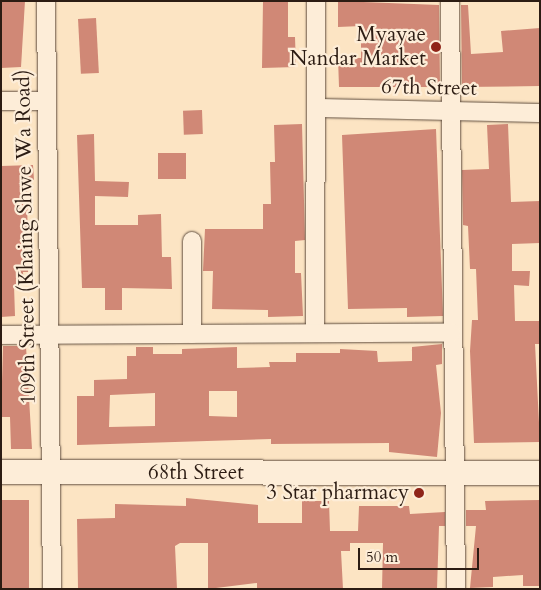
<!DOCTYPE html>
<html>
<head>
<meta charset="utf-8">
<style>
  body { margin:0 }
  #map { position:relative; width:541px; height:590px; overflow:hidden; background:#fce4c3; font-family:Cardo,serif }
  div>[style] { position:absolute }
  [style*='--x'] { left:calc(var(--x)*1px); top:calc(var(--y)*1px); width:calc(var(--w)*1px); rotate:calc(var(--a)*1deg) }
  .building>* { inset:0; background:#d08876; transform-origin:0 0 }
  .roads { filter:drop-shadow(0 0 1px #604e3f) drop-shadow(0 0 1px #604e3f) }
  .street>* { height:18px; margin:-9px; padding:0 9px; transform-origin:9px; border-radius:9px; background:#fdedd8 }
  .secondary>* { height:24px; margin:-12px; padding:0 12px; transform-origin:12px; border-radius:12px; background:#fdedd8 }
  .dots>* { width:14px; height:14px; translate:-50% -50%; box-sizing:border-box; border:2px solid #fdedd8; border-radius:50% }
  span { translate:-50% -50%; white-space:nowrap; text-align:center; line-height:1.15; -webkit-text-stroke:4.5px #fdedd8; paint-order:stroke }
  .poi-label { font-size:21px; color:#2c1c13 }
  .right { translate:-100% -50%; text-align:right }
  .street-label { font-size:21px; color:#2c1c13 }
  .frame { position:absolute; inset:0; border:2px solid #2c1c13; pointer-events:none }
  .scale { position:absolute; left:358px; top:548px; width:121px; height:22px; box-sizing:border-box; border:2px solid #2c1c13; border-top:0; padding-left:6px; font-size:15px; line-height:18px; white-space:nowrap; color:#2c1c13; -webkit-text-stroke:4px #fdedd8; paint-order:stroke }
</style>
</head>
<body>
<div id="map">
  <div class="building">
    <div style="clip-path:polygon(1px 1px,25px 1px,21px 67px,1px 68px)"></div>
    <div style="clip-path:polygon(263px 1px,288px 1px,288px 37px,295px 37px,296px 67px,262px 68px)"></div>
    <div style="clip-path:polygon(338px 1px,439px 5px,440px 87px,339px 87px,338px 58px,361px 58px,361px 26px,338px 27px)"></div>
    <div style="clip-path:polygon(461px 5px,468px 5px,471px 54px,503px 52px,501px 31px,540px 28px,540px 86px,462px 87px)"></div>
    <div style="left:96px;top:18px;width:55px;height:18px;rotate:87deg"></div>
    <div style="left:202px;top:110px;width:24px;height:19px;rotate:88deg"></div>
    <div style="clip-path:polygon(302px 124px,305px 240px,295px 241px,295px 273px,301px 273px,303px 316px,268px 317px,268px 310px,212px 309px,213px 271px,203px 271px,205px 229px,263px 229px,263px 204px,271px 204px,270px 162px,275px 162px,274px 125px)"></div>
    <div style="clip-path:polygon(508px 124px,511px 202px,540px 201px,540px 243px,512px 244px,512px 271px,530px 271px,529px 286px,514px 285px,515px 321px,540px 321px,540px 344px,535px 344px,540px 442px,474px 443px,470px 351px,472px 320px,478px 320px,476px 269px,470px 269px,468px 226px,463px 225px,462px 170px,489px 169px,487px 125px)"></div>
    <div style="clip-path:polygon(436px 129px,443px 316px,407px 317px,407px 308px,348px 309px,342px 135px)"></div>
    <div style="clip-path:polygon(94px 134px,95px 181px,129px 182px,128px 197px,95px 196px,95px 225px,138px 225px,138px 215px,161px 214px,162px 257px,171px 257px,172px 289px,122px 288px,122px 310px,105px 310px,105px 288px,82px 288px,77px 135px)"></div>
    <div style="left:158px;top:153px;width:28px;height:26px"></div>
    <div style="clip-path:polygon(33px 165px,34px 180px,27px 180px,28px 272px,23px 272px,24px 285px,14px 285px,15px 316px,1px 317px,1px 166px)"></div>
    <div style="clip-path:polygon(evenodd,442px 344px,442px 364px,436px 365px,441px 413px,437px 457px,389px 452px,389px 443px,271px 444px,271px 439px,77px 445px,77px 396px,94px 396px,94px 380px,127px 379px,127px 356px,136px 356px,136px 347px,153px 347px,153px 354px,182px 354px,182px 349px,237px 347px,237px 368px,270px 367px,269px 362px,296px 362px,296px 353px,340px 353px,340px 349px,377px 351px,378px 362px,412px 361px,412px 347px,442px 344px,209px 391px,237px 391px,237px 417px,209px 416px,209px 391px,442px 344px,155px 393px,155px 426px,109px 427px,110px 395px,155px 393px)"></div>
    <div style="clip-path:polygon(3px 346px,26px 346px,32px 449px,11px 449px,10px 417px,1px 417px)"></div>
    <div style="clip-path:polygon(186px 498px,258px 505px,258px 523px,302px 523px,302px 501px,329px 501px,330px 531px,358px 531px,359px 506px,409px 506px,410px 514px,445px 512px,445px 526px,439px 526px,437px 589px,382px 589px,383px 543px,350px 543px,350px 551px,341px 551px,343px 589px,257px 589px,257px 583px,208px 589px,208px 543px,180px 543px,175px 546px,177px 589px,78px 589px,77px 519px,115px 518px,115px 504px,186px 506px)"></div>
    <div style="left:1px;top:500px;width:28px;height:89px"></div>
    <div style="clip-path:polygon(540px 500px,540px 586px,523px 586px,523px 575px,493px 577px,493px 587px,470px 588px,476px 526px,466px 526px,466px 510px,486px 510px,485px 501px)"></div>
  </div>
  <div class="roads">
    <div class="street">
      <div style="--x:46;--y:1;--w:588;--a:89.42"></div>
      <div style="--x:450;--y:1;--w:588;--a:89.42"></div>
      <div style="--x:1;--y:101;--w:46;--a:0"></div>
      <div style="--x:318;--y:108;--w:222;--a:1.3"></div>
      <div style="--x:315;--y:333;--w:332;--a:-89.8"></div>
      <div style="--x:192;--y:334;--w:93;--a:-90"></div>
      <div style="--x:1;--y:335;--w:450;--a:-0.3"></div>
    </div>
    <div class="secondary">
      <div style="--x:1;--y:472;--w:539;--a:0.11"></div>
    </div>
  </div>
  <div class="dots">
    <div style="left:436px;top:47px;background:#8f2418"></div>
    <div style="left:419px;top:493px;background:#8f2418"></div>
  </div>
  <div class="poi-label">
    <span class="right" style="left:426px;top:47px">Myayae<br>Nandar Market</span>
    <span class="right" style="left:409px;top:493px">3 Star pharmacy</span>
  </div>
  <div class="street-label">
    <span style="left:429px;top:88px;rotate:1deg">67th Street</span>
    <span style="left:26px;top:237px;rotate:-91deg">109th Street (Khaing Shwe Wa Road)</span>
    <span style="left:196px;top:473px">68th Street</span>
  </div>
  <div class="frame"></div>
  <div class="scale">50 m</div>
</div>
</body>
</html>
